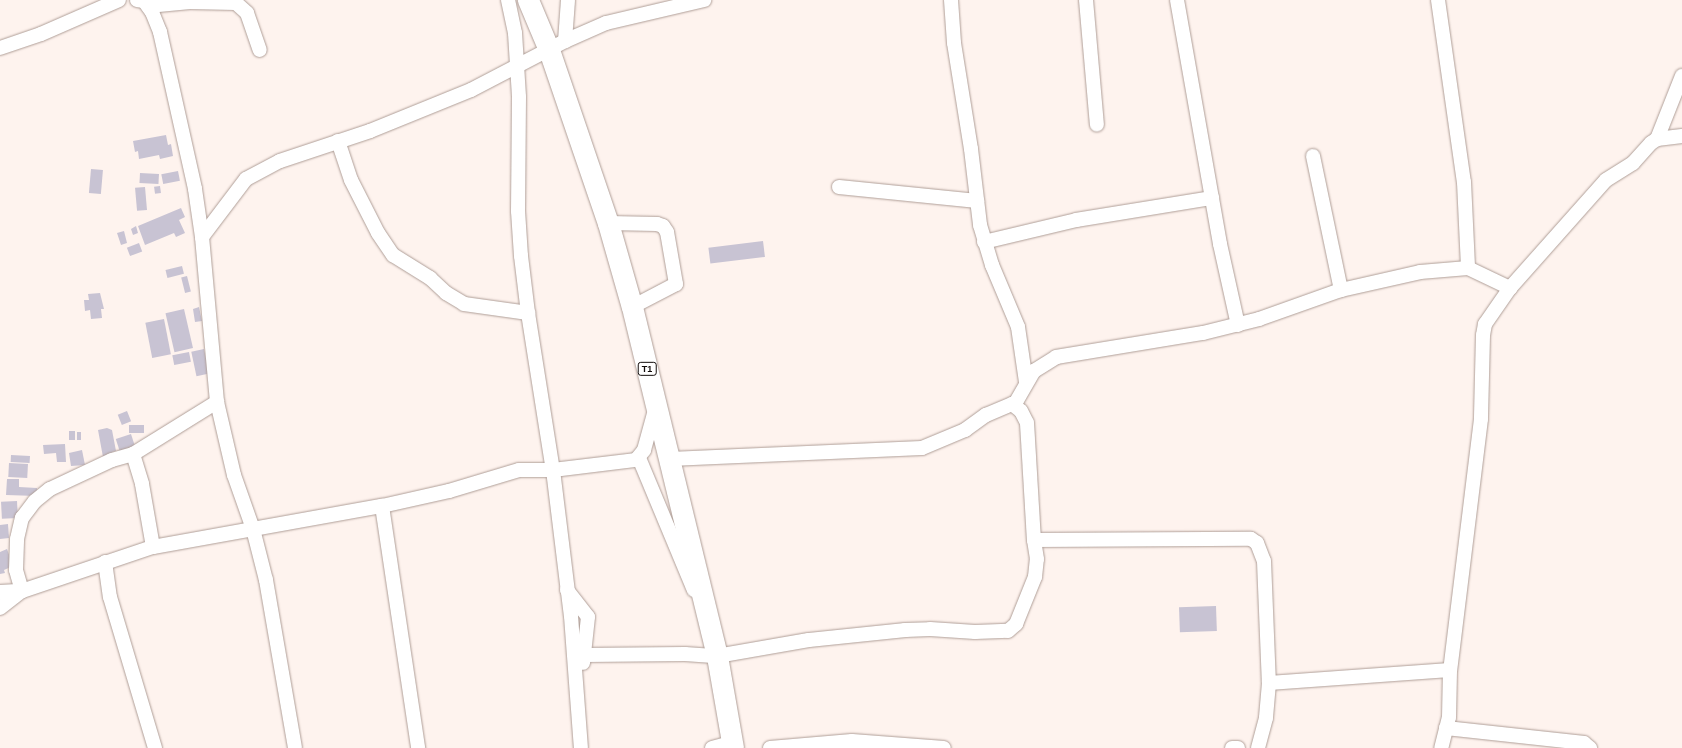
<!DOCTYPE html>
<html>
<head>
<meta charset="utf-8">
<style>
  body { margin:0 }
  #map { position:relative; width:1682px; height:748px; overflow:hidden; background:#fef3ee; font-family:Helvetica,sans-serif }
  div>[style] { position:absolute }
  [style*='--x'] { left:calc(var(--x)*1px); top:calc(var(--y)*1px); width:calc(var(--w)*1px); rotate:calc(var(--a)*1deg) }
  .building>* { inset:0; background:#c8c3d3; transform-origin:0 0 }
  .roads { filter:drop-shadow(0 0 1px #af9e97) drop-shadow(0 0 1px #af9e97) }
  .minor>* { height:14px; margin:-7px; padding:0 7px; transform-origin:7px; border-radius:7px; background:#fff }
  .highway>* { height:21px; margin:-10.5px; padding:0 10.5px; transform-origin:10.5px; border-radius:10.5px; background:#fff }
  span { translate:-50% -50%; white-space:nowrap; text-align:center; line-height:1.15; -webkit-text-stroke:4px #fff; paint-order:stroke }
  .shield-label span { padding:1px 3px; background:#fff; border:1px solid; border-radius:3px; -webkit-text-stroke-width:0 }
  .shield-label { font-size:9px; color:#120c0a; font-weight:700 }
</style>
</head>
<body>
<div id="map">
  <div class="building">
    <div style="clip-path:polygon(166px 135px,168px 145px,171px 144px,173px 156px,160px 159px,159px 155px,139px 159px,138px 151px,135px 152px,133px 141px)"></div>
    <div style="left:91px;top:169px;width:12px;height:24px;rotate:5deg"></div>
    <div style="left:178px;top:171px;width:10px;height:17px;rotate:79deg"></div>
    <div style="left:140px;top:173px;width:19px;height:10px;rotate:3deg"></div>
    <div style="left:160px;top:186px;width:7px;height:6px;rotate:82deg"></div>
    <div style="left:145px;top:187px;width:23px;height:10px;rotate:85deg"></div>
    <div style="clip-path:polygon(181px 208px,185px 217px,179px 220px,185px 233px,176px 237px,174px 233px,145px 245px,138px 226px)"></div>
    <div style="clip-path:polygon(136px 226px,138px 233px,133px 235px,131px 229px)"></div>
    <div style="clip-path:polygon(124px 231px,127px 243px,121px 245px,117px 233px)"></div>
    <div style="left:763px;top:241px;width:16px;height:55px;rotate:83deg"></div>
    <div style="left:139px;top:243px;width:9px;height:13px;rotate:69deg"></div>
    <div style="left:182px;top:266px;width:8px;height:17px;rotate:76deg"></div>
    <div style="left:187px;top:276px;width:16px;height:6px;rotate:76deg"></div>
    <div style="clip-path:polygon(100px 293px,104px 309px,101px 309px,102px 318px,91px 319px,90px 310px,85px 311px,84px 300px,89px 300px,88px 294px)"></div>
    <div style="clip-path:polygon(199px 307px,202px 321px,195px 322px,193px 309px)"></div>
    <div style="left:184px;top:309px;width:40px;height:19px;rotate:77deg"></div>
    <div style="left:164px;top:319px;width:36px;height:19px;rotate:79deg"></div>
    <div style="left:204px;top:349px;width:25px;height:13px;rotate:78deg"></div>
    <div style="left:189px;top:352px;width:10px;height:17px;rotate:79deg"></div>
    <div style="left:127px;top:411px;width:11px;height:10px;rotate:68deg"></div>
    <div style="left:129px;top:425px;width:15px;height:8px"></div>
    <div style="clip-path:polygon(107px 428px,112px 430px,116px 451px,112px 452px,112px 455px,103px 457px,98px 430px)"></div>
    <div style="left:69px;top:431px;width:6px;height:9px"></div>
    <div style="left:77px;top:432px;width:4px;height:8px"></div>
    <div style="left:131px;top:434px;width:16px;height:16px;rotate:72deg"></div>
    <div style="clip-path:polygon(65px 444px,66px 462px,57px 462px,56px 453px,44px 454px,43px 445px)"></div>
    <div style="clip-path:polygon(82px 450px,85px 465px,71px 466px,69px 453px)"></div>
    <div style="left:11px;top:455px;width:19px;height:7px;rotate:3deg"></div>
    <div style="left:9px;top:463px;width:19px;height:14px;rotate:3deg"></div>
    <div style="clip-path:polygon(7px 479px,19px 479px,19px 487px,37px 488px,37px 496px,6px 495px)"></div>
    <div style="left:17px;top:501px;width:17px;height:16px;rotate:87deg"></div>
    <div style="clip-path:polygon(8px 524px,9px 538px,0 539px,0 525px)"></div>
    <div style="clip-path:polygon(7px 549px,13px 566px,4px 570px,5px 573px,0 574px,0 552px)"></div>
    <div style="left:1216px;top:606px;width:25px;height:37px;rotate:88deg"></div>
  </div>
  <div class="roads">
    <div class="minor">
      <div style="--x:137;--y:0;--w:7;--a:8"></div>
      <div style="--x:144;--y:1;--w:14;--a:54"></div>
      <div style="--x:152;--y:12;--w:22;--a:68"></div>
      <div style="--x:160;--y:32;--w:161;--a:77.4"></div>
      <div style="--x:195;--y:189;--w:49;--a:81.7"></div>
      <div style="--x:202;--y:237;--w:166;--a:84.8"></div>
      <div style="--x:217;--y:402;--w:75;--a:76.9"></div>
      <div style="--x:234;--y:475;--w:57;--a:70.6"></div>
      <div style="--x:253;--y:529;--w:53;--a:75.7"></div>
      <div style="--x:266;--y:580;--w:170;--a:80.2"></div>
      <div style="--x:508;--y:0;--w:34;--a:78"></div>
      <div style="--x:515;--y:33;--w:64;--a:86.4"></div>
      <div style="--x:519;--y:97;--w:114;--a:90.5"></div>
      <div style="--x:518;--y:211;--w:45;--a:86.2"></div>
      <div style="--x:521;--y:256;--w:57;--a:83"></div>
      <div style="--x:528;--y:313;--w:159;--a:81"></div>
      <div style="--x:553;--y:470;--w:147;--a:83"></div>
      <div style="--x:571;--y:616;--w:132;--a:85.7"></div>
      <div style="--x:951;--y:0;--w:43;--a:86"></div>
      <div style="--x:954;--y:43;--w:107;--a:80.9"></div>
      <div style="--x:971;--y:149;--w:77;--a:83.2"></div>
      <div style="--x:980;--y:225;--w:42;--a:73.3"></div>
      <div style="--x:992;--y:265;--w:67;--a:67.2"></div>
      <div style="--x:1018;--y:327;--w:56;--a:81.7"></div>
      <div style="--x:1086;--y:0;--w:125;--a:85"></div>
      <div style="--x:1177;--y:0;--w:248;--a:80"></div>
      <div style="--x:1220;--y:244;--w:83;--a:77.5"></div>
      <div style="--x:1438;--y:0;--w:184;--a:81.9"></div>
      <div style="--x:1464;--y:182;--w:86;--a:87.3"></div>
      <div style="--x:148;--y:6;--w:42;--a:-5.4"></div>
      <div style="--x:190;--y:2;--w:46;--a:1.2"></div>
      <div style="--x:236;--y:3;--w:15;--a:42"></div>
      <div style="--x:247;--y:13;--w:39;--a:71"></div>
      <div style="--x:565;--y:41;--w:41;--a:-85.8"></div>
      <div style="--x:0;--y:48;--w:43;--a:-18.9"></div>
      <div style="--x:41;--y:34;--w:85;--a:-23.6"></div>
      <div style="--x:1657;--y:139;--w:68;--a:-68.4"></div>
      <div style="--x:338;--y:141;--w:41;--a:71.6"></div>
      <div style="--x:351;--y:180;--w:59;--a:63"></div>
      <div style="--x:378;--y:233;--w:27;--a:56"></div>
      <div style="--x:393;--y:255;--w:44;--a:31.9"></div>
      <div style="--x:430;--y:278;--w:22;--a:43"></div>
      <div style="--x:446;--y:293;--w:21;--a:31"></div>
      <div style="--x:464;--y:304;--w:65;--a:8"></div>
      <div style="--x:1313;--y:156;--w:137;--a:78.2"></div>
      <div style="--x:839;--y:187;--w:139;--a:5.8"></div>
      <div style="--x:608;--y:223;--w:49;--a:1.2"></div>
      <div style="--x:657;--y:224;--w:6;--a:18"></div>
      <div style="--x:663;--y:226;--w:7;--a:56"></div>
      <div style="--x:667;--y:232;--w:53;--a:80.2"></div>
      <div style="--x:676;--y:284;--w:50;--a:152.4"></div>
      <div style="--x:202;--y:237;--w:73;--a:-52.8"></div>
      <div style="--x:246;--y:179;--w:38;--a:-28"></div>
      <div style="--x:280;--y:161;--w:95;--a:-18.4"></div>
      <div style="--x:370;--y:131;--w:109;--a:-22.1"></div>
      <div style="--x:471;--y:90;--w:106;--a:-27.5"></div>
      <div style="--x:565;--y:41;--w:45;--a:-23.7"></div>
      <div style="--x:606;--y:23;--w:101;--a:-13.2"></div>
      <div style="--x:984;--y:242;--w:95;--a:-13.4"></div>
      <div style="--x:1076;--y:220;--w:138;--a:-9.2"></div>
      <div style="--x:1510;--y:288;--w:144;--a:-48.4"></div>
      <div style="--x:1606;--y:180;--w:32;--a:-32"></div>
      <div style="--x:1633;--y:163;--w:27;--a:-48"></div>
      <div style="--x:1651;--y:143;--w:7;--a:-34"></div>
      <div style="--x:1657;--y:139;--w:25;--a:-7"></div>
      <div style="--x:1012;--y:404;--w:11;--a:38"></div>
      <div style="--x:1021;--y:411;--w:13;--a:63"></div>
      <div style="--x:1027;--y:423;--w:117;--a:86.6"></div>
      <div style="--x:1034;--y:540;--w:217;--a:-0.3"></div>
      <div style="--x:1251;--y:539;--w:7;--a:34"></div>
      <div style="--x:1257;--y:543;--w:19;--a:69"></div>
      <div style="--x:1264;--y:561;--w:122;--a:87.7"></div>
      <div style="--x:1269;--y:683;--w:35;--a:95"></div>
      <div style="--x:1266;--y:718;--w:31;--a:105"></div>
      <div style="--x:133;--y:454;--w:31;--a:73"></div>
      <div style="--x:142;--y:484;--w:64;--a:80.1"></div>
      <div style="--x:639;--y:458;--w:143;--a:67.4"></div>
      <div style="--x:670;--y:459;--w:252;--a:-2.5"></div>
      <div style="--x:922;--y:448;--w:47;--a:-22.7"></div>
      <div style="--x:965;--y:430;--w:26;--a:-36"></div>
      <div style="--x:986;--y:415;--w:33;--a:-23"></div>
      <div style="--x:1016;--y:402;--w:36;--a:-60"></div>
      <div style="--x:1034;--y:371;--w:26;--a:-32"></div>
      <div style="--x:1056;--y:357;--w:149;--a:-9.3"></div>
      <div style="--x:1203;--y:333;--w:58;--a:-14"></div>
      <div style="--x:1259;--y:319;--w:87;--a:-19.5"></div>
      <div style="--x:1341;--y:290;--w:81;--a:-12.8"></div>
      <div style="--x:1420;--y:272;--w:48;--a:-4.8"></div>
      <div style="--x:1468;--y:268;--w:47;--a:25.5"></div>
      <div style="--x:1510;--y:288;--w:44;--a:124.8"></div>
      <div style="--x:1485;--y:324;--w:11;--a:100"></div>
      <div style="--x:1483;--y:335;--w:84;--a:91.4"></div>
      <div style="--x:1481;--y:419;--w:253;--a:97"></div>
      <div style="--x:1450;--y:670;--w:47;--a:91.2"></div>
      <div style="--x:1449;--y:717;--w:32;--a:104"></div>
      <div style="--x:382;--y:506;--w:245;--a:81.5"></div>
      <div style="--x:105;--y:562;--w:35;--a:82"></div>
      <div style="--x:110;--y:597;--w:158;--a:73.4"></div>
      <div style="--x:567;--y:590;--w:34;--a:52"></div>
      <div style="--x:588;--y:617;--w:46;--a:96.2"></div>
      <div style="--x:0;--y:592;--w:22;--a:-3"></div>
      <div style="--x:22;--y:591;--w:138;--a:-18.6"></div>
      <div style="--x:153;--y:547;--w:233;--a:-10.2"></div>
      <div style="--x:382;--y:506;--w:69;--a:-12.6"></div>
      <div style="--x:449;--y:491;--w:73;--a:-16.7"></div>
      <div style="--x:519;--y:470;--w:34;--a:0"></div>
      <div style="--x:553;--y:470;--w:84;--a:-6.9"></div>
      <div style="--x:636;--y:460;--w:13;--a:-51"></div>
      <div style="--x:644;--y:450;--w:41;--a:-74.6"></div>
      <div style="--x:0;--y:608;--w:28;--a:-38"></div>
      <div style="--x:22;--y:591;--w:22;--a:-106"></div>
      <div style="--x:16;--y:570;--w:31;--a:-88"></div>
      <div style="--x:17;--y:539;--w:22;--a:-77"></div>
      <div style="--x:22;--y:518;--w:21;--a:-53"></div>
      <div style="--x:35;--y:501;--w:19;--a:-39"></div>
      <div style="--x:50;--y:489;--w:68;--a:-25.1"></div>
      <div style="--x:112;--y:460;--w:22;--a:-16"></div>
      <div style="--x:133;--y:454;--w:99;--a:-31.8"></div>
      <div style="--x:585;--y:655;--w:100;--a:-0.6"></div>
      <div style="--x:685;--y:654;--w:32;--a:4"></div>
      <div style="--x:717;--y:656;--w:93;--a:-9.9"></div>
      <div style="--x:809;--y:640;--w:97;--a:-5.9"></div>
      <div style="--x:905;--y:630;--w:25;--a:-2"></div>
      <div style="--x:930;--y:629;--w:45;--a:3.8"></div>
      <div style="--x:975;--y:632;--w:33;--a:-2"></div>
      <div style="--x:1008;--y:631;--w:11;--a:-41"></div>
      <div style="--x:1016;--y:624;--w:51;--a:-68"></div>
      <div style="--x:1035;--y:577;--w:18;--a:-84"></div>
      <div style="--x:1037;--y:559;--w:19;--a:-99"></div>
      <div style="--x:1269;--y:683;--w:181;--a:-4.1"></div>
      <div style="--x:1446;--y:728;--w:139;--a:6.2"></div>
      <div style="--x:1584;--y:743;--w:8;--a:40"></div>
      <div style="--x:712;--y:748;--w:20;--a:-15"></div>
      <div style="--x:770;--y:748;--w:82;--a:-4.9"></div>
      <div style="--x:852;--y:741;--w:92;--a:4.4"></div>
      <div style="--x:1232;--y:748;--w:6;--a:0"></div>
    </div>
    <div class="highway">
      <div style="--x:528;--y:0;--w:54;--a:67.2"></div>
      <div style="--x:549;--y:50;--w:183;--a:71.2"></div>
      <div style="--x:608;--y:223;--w:87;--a:74.1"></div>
      <div style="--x:632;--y:307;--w:359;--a:76.3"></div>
      <div style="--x:717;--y:656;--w:93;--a:80.1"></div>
    </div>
  </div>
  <div class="shield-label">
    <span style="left:647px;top:369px">T1</span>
  </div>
</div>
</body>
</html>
